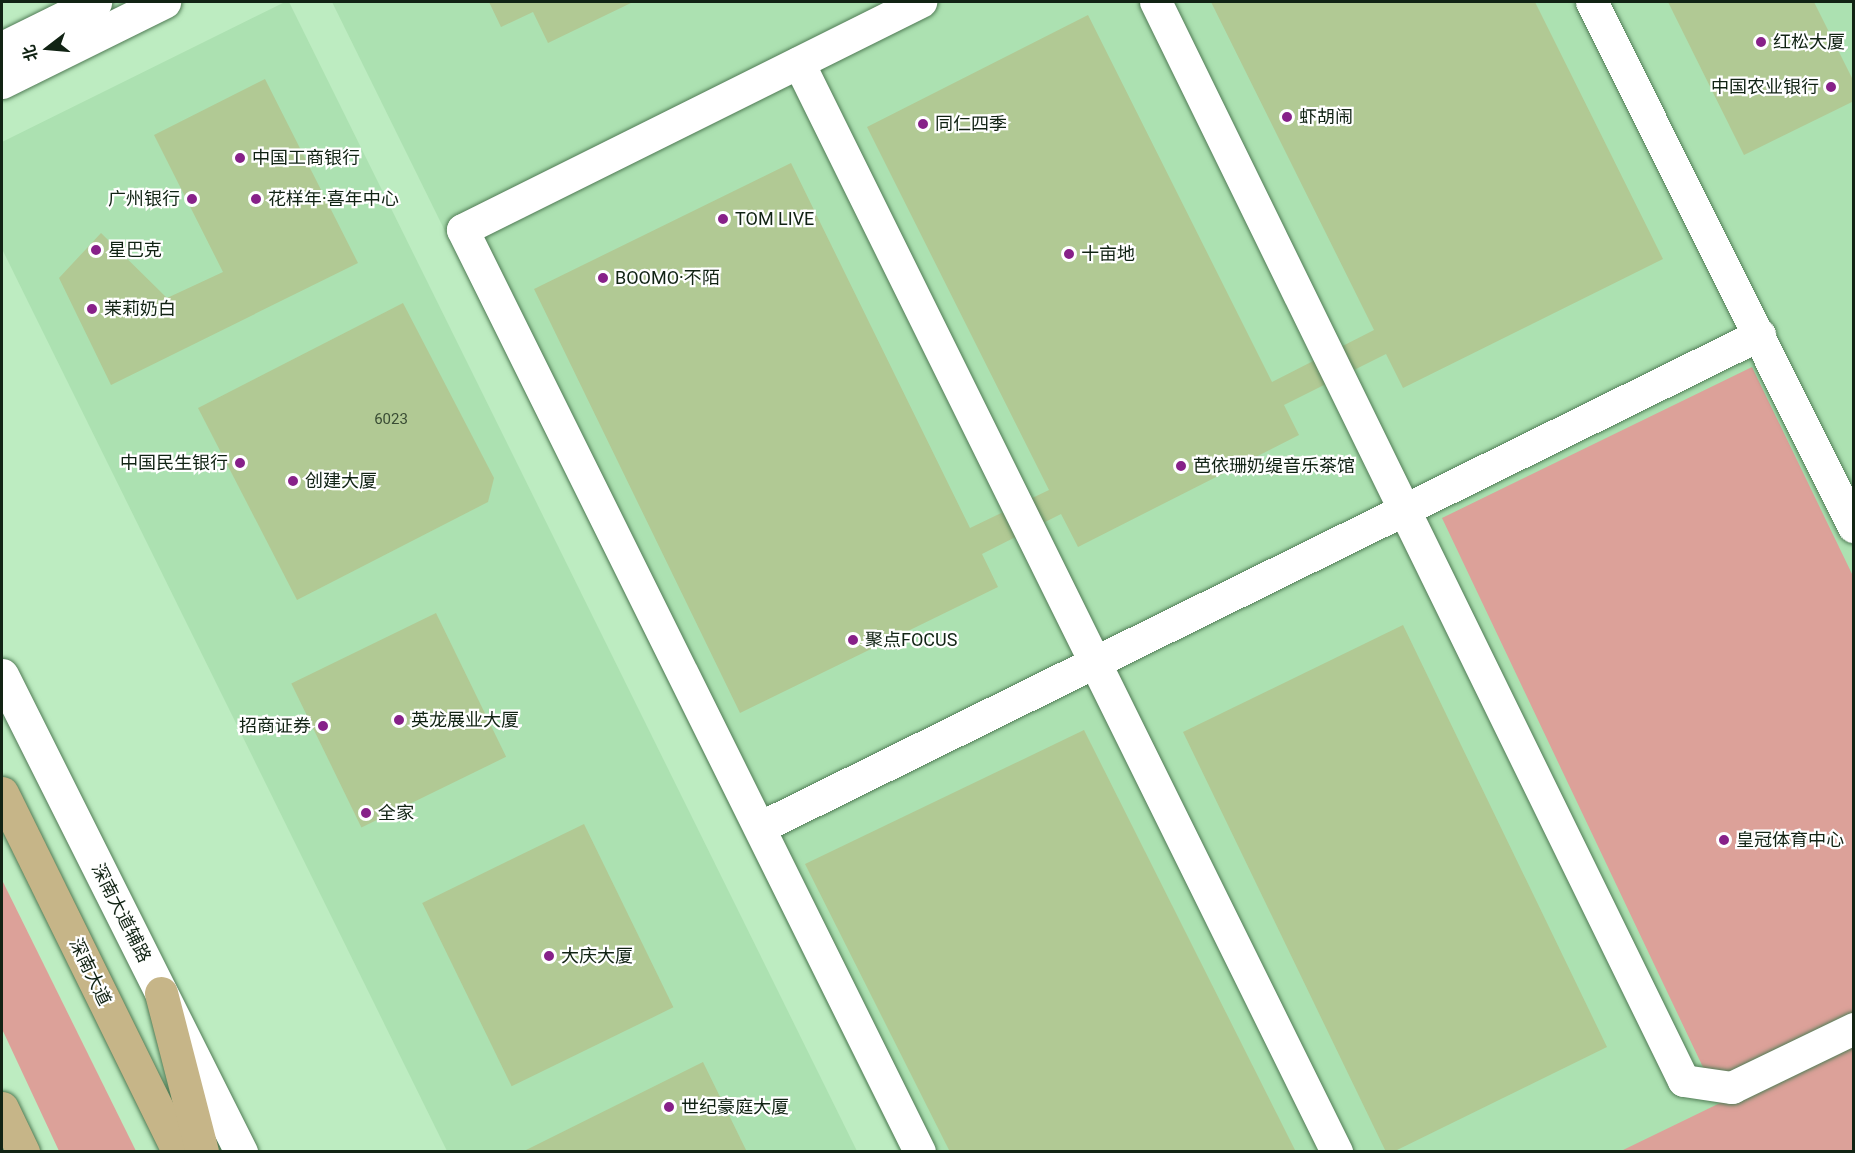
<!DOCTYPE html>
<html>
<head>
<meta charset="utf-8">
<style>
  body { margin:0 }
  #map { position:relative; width:1855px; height:1153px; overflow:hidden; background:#bdecc1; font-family:Roboto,"Noto Sans SC",sans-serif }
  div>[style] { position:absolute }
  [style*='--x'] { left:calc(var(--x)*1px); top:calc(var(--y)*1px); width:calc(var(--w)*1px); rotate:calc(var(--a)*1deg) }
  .built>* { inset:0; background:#ace1b1 }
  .green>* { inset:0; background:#dca199 }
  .building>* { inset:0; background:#b1c994; transform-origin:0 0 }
  .roads { filter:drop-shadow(0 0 2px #507b55) drop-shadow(0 0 2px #507b55) }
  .minor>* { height:32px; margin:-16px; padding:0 16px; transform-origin:16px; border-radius:16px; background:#fff }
  .tertiary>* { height:33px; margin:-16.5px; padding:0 16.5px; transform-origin:16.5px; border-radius:16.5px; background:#fff }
  .secondary>* { height:33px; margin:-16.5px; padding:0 16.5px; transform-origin:16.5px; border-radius:16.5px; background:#fff }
  .primary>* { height:33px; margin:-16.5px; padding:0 16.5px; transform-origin:16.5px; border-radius:16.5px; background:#c6b588 }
  .dots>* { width:16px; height:16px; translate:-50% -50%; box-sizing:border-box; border:3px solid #fff; border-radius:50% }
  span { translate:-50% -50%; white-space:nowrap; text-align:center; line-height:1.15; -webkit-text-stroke:4.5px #fff; paint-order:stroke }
  .number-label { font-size:15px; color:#394c34 }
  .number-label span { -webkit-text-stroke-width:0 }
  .poi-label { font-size:18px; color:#112314 }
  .left { translate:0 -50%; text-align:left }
  .right { translate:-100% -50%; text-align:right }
  .street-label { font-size:18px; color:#112314 }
  .frame { position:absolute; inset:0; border:3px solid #112314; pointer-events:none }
  .north { position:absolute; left:18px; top:18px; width:60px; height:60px; -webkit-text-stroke:4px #fff; paint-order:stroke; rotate:254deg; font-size:16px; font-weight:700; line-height:24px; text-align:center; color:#112314 }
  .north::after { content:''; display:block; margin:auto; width:21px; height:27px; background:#112314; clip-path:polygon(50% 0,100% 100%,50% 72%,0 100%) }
</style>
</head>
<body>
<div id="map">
  <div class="built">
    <div style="clip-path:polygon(285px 2px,289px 2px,857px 1151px,447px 1151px,2px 249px,2px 142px)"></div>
    <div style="clip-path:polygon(332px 2px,1853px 2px,1853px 1151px,899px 1151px)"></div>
  </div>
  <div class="green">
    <div style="clip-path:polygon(1752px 367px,1853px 576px,1853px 1151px,1621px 1151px,1720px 1103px,1442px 518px)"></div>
    <div style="clip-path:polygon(2px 880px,136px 1151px,59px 1151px,2px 1029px)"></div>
  </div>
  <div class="building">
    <div style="clip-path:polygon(489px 2px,633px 2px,548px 43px,533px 12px,501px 27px)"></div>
    <div style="clip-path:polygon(1211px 2px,1535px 2px,1663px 259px,1403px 388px,1386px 354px,1284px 405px,1299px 435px,1078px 547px,1061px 514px,982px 554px,998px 587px,740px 713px,534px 289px,791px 163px,970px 528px,1049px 490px,867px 127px,1088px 15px,1272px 382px,1374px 330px)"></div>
    <div style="clip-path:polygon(1668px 2px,1814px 2px,1854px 82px,1854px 101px,1744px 155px)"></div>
    <div style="clip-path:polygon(265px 79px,358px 263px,111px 385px,59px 278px,101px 233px,167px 298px,223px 272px,154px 135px)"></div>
    <div style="clip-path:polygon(403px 303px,494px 478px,488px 502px,297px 600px,198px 408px)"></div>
    <div style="left:436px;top:613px;width:160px;height:161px;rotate:64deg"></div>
    <div style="clip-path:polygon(1403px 625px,1607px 1047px,1393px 1152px,1386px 1152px,1183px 732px)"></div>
    <div style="clip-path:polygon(1084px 730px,1296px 1152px,950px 1152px,805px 864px)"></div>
    <div style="left:584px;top:824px;width:204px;height:180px;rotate:64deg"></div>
    <div style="clip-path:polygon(703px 1062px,747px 1152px,522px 1152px)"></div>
  </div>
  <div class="roads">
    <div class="minor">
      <div style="--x:1156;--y:2;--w:1201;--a:63.93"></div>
      <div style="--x:1684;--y:1081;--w:49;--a:8.3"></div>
      <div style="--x:1732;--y:1088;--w:136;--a:-25.8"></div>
      <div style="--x:1592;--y:2;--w:587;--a:63.48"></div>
      <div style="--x:799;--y:63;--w:1215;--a:63.71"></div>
      <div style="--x:760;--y:828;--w:1115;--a:-26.24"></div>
      <div style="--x:920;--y:1152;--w:1029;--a:-116.37"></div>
      <div style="--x:463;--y:230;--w:512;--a:-26.46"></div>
    </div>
    <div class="tertiary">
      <div style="--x:2;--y:48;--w:104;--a:-26.3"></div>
      <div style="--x:2;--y:82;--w:181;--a:-26.3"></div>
    </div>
    <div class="secondary">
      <div style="--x:2;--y:675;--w:534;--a:63.39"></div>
    </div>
    <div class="primary">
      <div style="--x:2;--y:793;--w:400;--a:63.8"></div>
      <div style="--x:161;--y:993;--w:164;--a:75.5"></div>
      <div style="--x:2;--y:1108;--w:49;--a:64.5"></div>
    </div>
  </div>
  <div class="dots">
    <div style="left:1761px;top:42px;background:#872189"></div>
    <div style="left:1831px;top:87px;background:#872189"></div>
    <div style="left:1287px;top:117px;background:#872189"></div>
    <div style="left:923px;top:124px;background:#872189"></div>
    <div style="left:240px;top:158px;background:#872189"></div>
    <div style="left:192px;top:199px;background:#872189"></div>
    <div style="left:256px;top:199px;background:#872189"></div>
    <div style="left:723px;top:219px;background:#872189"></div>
    <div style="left:96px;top:250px;background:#872189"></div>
    <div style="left:1069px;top:254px;background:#872189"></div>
    <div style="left:603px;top:278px;background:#872189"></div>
    <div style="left:92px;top:309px;background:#872189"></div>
    <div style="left:240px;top:463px;background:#872189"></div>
    <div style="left:1181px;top:466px;background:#872189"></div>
    <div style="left:293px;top:481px;background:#872189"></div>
    <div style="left:853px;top:640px;background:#872189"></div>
    <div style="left:399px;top:720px;background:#872189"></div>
    <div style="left:323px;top:726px;background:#872189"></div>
    <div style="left:366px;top:813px;background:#872189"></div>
    <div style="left:1724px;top:840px;background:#872189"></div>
    <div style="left:549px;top:956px;background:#872189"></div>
    <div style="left:669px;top:1107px;background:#872189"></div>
  </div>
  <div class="number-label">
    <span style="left:391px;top:420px">6023</span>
  </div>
  <div class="poi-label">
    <span class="left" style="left:1773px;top:42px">红松大厦</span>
    <span class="right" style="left:1819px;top:87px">中国农业银行</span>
    <span class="left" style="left:1299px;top:117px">虾胡闹</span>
    <span class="left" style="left:935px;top:124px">同仁四季</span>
    <span class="left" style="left:252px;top:158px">中国工商银行</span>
    <span class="right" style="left:180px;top:199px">广州银行</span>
    <span class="left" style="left:268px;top:199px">花样年·喜年中心</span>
    <span class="left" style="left:735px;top:219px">TOM LIVE</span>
    <span class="left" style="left:108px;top:250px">星巴克</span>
    <span class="left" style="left:1081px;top:254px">十亩地</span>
    <span class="left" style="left:615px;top:278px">BOOMO·不陌</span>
    <span class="left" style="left:104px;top:309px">茉莉奶白</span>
    <span class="right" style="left:228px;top:463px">中国民生银行</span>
    <span class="left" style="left:1193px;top:466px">芭依珊奶缇音乐茶馆</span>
    <span class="left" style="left:305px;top:481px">创建大厦</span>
    <span class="left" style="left:865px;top:640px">聚点FOCUS</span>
    <span class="left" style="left:411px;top:720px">英龙展业大厦</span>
    <span class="right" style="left:311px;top:726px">招商证券</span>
    <span class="left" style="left:378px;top:813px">全家</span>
    <span class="left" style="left:1736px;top:840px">皇冠体育中心</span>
    <span class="left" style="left:561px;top:956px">大庆大厦</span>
    <span class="left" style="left:681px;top:1107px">世纪豪庭大厦</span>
  </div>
  <div class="street-label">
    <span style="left:121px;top:913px;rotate:63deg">深南大道辅路</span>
    <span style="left:90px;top:972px;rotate:64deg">深南大道</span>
  </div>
  <div class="frame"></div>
  <div class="north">北</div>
</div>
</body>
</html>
